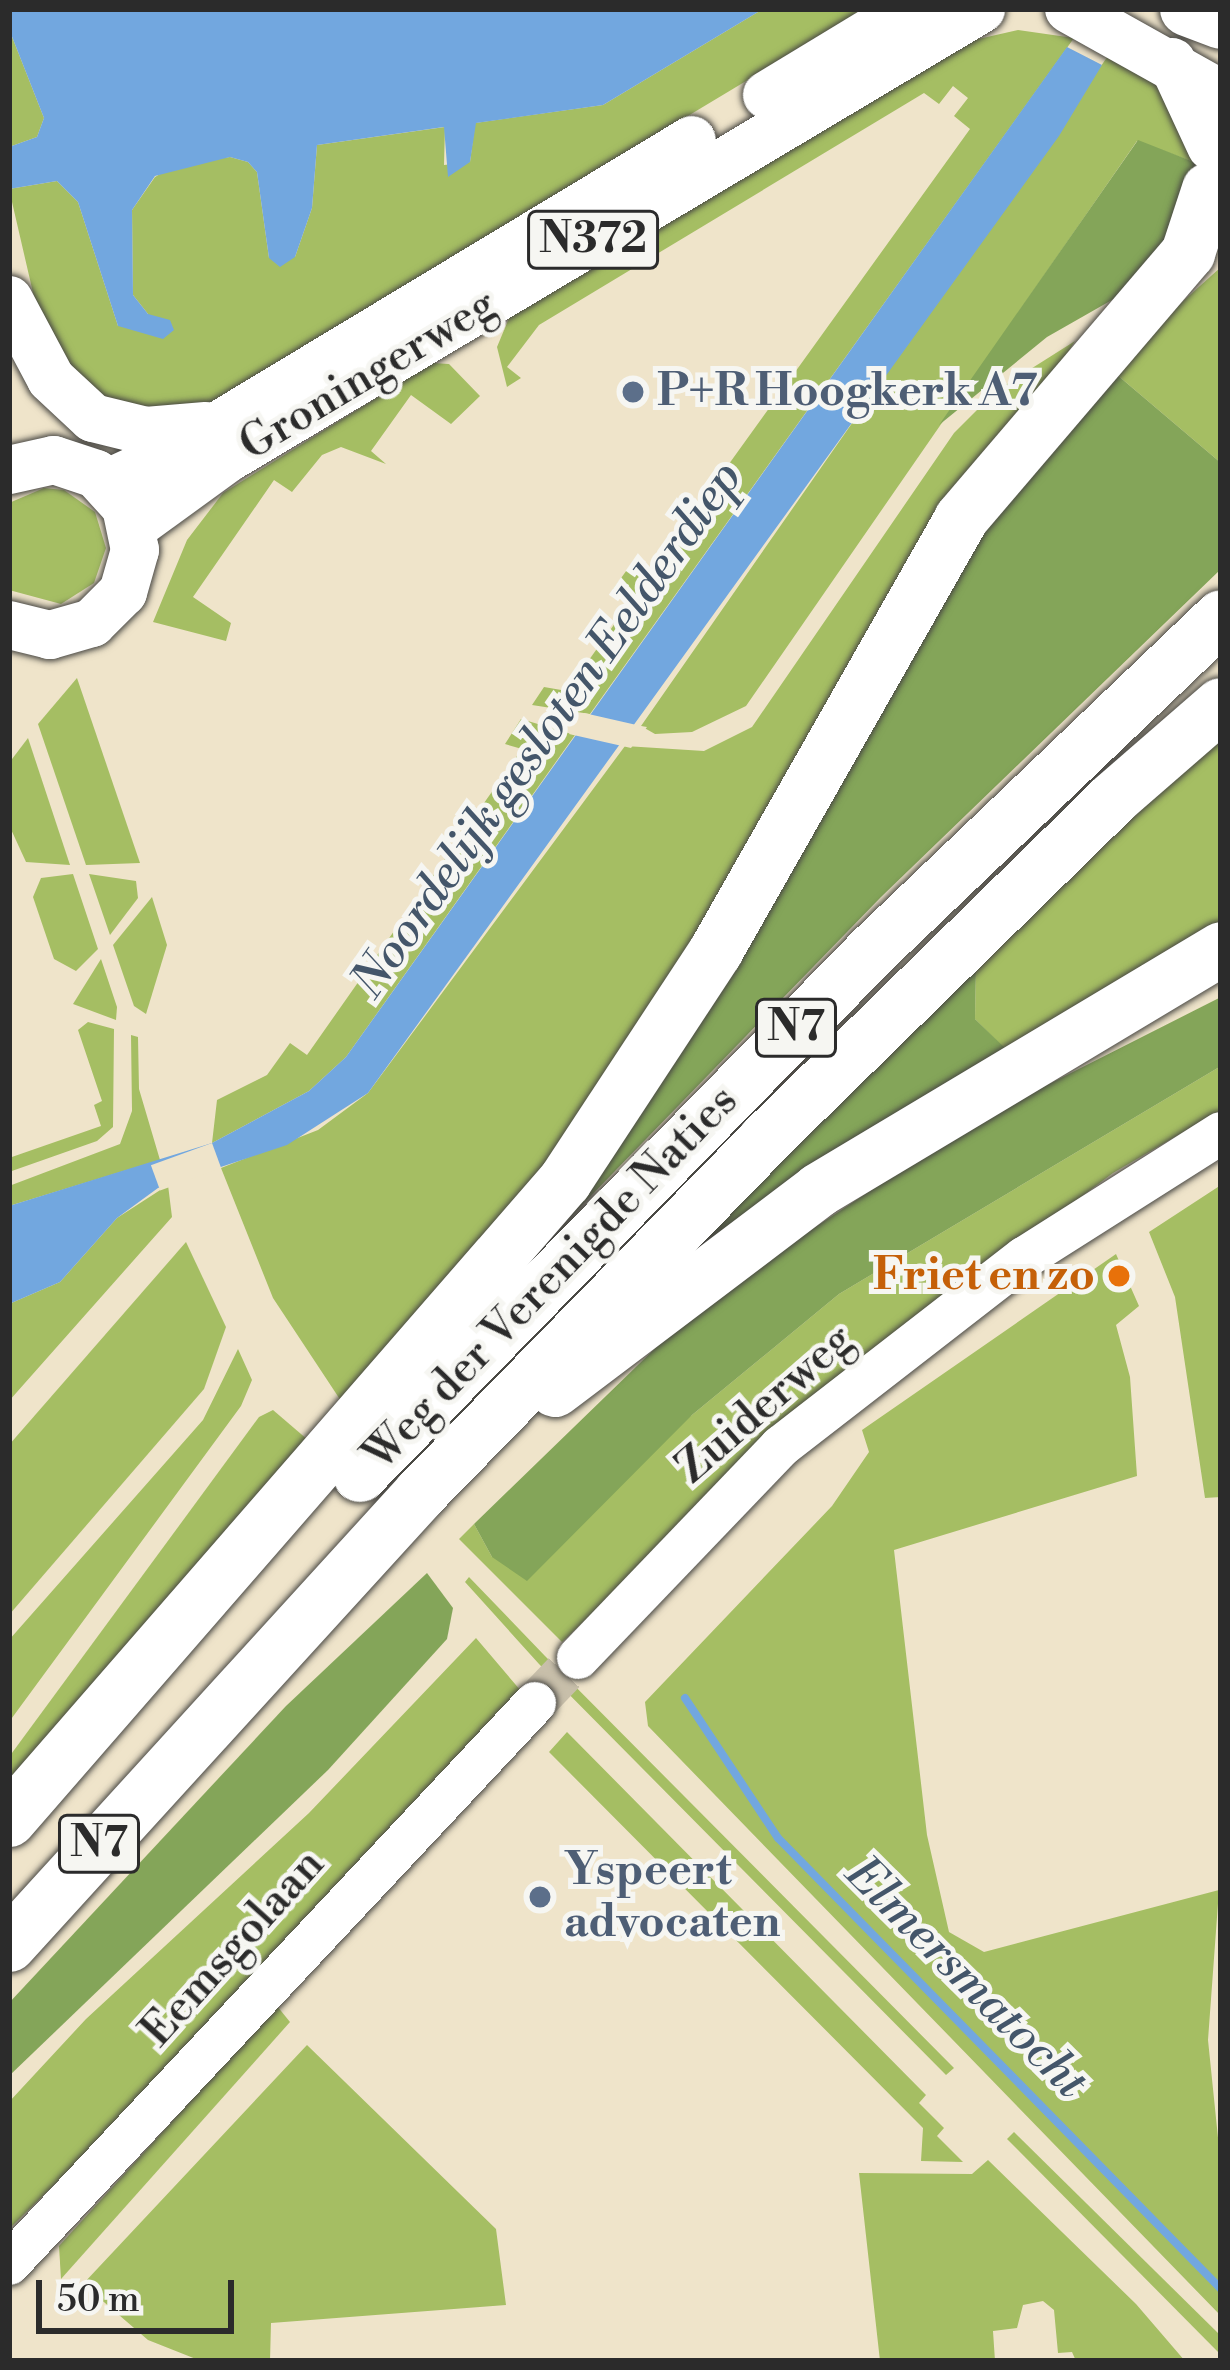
<!DOCTYPE html>
<html>
<head>
<meta charset="utf-8">
<style>
  body { margin:0 }
  #map { position:relative; width:1230px; height:2370px; overflow:hidden; background:#efe4ca; font-family:"Libre Bodoni",serif }
  div>[style] { position:absolute }
  [style*='--x'] { left:calc(var(--x)*1px); top:calc(var(--y)*1px); width:calc(var(--w)*1px); rotate:calc(var(--a)*1deg) }
  .green>* { inset:0; background:#a5be63 }
  .forest>* { inset:0; background:#84a559 }
  .water>* { inset:0; background:#72a7df }
  .pier>* { inset:0; background:#efe4ca; transform-origin:0 0 }
  .stream>* { height:8px; margin:-4px; padding:0 4px; transform-origin:4px; border-radius:4px; background:#72a7df }
  .secondary-tunnel>* { height:42px; margin-top:-21px; transform-origin:0; background:repeating-linear-gradient(90deg,#c8bfaa 0 42px,transparent 0 63px) }
  .roads { filter:drop-shadow(0 0 3px #484743) drop-shadow(0 0 3px #484743) }
  .secondary>* { height:42px; margin:-21px; padding:0 21px; transform-origin:21px; border-radius:21px; background:#fff }
  .primary>* { height:48px; margin:-24px; padding:0 24px; transform-origin:24px; border-radius:24px; background:#fff }
  .highway>* { height:54px; margin:-27px; padding:0 27px; transform-origin:27px; border-radius:27px; background:#fff }
  .dots>* { width:33px; height:33px; translate:-50% -50%; box-sizing:border-box; border:6px solid #f6f6f2; border-radius:50% }
  span { translate:-50% -50%; white-space:nowrap; text-align:center; line-height:1.15; -webkit-text-stroke:10px #f6f6f2; paint-order:stroke }
  .shield-label span { padding:3px 9px; background:#f6f6f2; border:3px solid; border-radius:9px; -webkit-text-stroke-width:0 }
  .shield-label { font-size:42px; color:#2b2b2b; font-weight:700 }
  .street-label { font-size:45px; color:#2b2b2b }
  .service-label { font-size:45px; color:#4e5e75; font-weight:700 }
  .left { translate:0 -50%; text-align:left }
  .food-label { font-size:45px; color:#c56008; font-weight:700 }
  .right { translate:-100% -50%; text-align:right }
  .water-label { font-size:48px; color:#44566a; font-style:italic }
  .frame { position:absolute; inset:0; border:12px solid #2b2b2b; pointer-events:none }
  .scale { position:absolute; left:36px; top:2280px; width:198px; height:54px; box-sizing:border-box; border:6px solid #2b2b2b; border-top:0; padding-left:15px; font-size:36px; line-height:42px; white-space:nowrap; color:#2b2b2b; -webkit-text-stroke:9px #f6f6f2; paint-order:stroke }
</style>
</head>
<body>
<div id="map">
  <div class="green">
    <div style="clip-path:polygon(763px 9px,866px 9px,183px 419px,85px 397px,37px 310px,9px 189px,57px 181px,78px 202px,118px 326px,148px 314px,133px 295px,132px 210px,155px 177px,176px 165px,230px 157px,248px 162px,257px 172px,269px 258px,295px 257px,312px 208px,317px 145px,445px 127px,444px 165px,470px 162px,475px 123px,603px 105px)"></div>
    <div style="clip-path:polygon(9px 29px,44px 118px,37px 137px,9px 147px)"></div>
    <div style="clip-path:polygon(1018px 30px,1074px 38px,590px 714px,532px 705px,544px 687px,567px 691px,630px 602px,613px 589px,632px 563px,649px 575px,970px 129px,954px 116px,968px 98px,953px 86px,939px 104px,924px 93px,539px 325px,507px 367px,521px 378px,507px 387px,497px 347px,512px 311px,965px 42px)"></div>
    <div style="clip-path:polygon(1110px 53px,1159px 85px,1199px 164px,1137px 141px,746px 706px,692px 732px,655px 734px,641px 726px)"></div>
    <div style="clip-path:polygon(1221px 267px,1221px 463px,1109px 368px)"></div>
    <div style="clip-path:polygon(1075px 341px,558px 1153px,345px 1407px,273px 1298px,221px 1168px,318px 1130px,368px 1093px,625px 746px,704px 751px,752px 727px,954px 433px,996px 391px)"></div>
    <div style="clip-path:polygon(433px 363px,449px 364px,480px 396px,451px 424px,411px 395px,371px 451px,386px 464px,341px 447px,322px 455px,292px 492px,274px 480px,193px 597px,231px 623px,226px 641px,153px 622px,187px 540px,223px 493px)"></div>
    <div style="clip-path:polygon(44px 488px,64px 490px,95px 512px,106px 548px,94px 583px,61px 604px,9px 590px,9px 503px)"></div>
    <div style="clip-path:polygon(77px 678px,140px 863px,86px 865px,38px 724px)"></div>
    <div style="clip-path:polygon(521px 719px,575px 735px,346px 1057px,309px 1091px,212px 1143px,217px 1100px,267px 1075px,290px 1043px,307px 1055px,522px 749px,505px 744px)"></div>
    <div style="clip-path:polygon(1221px 733px,1221px 921px,1197px 943px,1005px 1049px,975px 1019px,976px 969px)"></div>
    <div style="clip-path:polygon(28px 738px,70px 865px,26px 862px,9px 825px,9px 763px)"></div>
    <div style="clip-path:polygon(73px 874px,98px 949px,76px 971px,54px 959px,33px 897px,41px 878px)"></div>
    <div style="clip-path:polygon(89px 874px,136px 881px,138px 898px,110px 935px)"></div>
    <div style="clip-path:polygon(152px 897px,167px 945px,146px 1014px,134px 1006px,113px 945px)"></div>
    <div style="clip-path:polygon(101px 959px,117px 1007px,116px 1020px,73px 1004px)"></div>
    <div style="clip-path:polygon(88px 1022px,114px 1029px,113px 1127px,97px 1141px,9px 1172px,9px 1158px,101px 1126px,94px 1105px,102px 1101px,78px 1030px)"></div>
    <div style="clip-path:polygon(131px 1035px,138px 1037px,139px 1089px,160px 1160px,9px 1206px,9px 1186px,120px 1144px,132px 1111px)"></div>
    <div style="clip-path:polygon(1221px 1066px,1221px 1110px,1113px 1173px,845px 1373px,562px 1642px,459px 1539px,474px 1524px,492px 1557px,692px 1415px,839px 1294px)"></div>
    <div style="clip-path:polygon(168px 1185px,172px 1217px,9px 1401px,9px 1304px,60px 1282px,117px 1218px)"></div>
    <div style="clip-path:polygon(1221px 1185px,1221px 1497px,1205px 1498px,1175px 1297px,1149px 1232px)"></div>
    <div style="clip-path:polygon(186px 1242px,226px 1327px,204px 1389px,9px 1615px,9px 1445px)"></div>
    <div style="clip-path:polygon(1116px 1254px,1139px 1306px,1116px 1325px,1130px 1377px,1137px 1476px,894px 1550px,927px 1835px,949px 1932px,984px 1952px,1219px 1890px,1208px 2040px,1221px 2167px,1221px 2316px,648px 1726px,645px 1702px,832px 1506px,869px 1452px,862px 1430px)"></div>
    <div style="clip-path:polygon(238px 1349px,252px 1380px,241px 1406px,9px 1722px,9px 1640px,203px 1420px)"></div>
    <div style="clip-path:polygon(273px 1410px,308px 1440px,9px 1787px,9px 1757px,259px 1417px)"></div>
    <div style="clip-path:polygon(469px 1577px,545px 1656px,954px 2068px,946px 2075px,539px 1664px,465px 1582px)"></div>
    <div style="clip-path:polygon(476px 1638px,521px 1691px,160px 2081px,9px 2229px,9px 2102px,86px 2019px,309px 1813px)"></div>
    <div style="clip-path:polygon(567px 1732px,926px 2095px,919px 2103px,944px 2128px,937px 2136px,963px 2162px,921px 2161px,923px 2128px,549px 1752px)"></div>
    <div style="clip-path:polygon(277px 2006px,290px 2022px,61px 2279px,59px 2246px)"></div>
    <div style="clip-path:polygon(307px 2045px,496px 2229px,506px 2305px,271px 2323px,270px 2361px,201px 2361px,148px 2340px,83px 2284px)"></div>
    <div style="clip-path:polygon(1014px 2132px,1221px 2336px,1221px 2355px,1007px 2139px)"></div>
    <div style="clip-path:polygon(988px 2160px,1136px 2304px,1185px 2361px,1076px 2361px,1072px 2352px,1058px 2353px,1054px 2310px,1043px 2301px,1023px 2305px,1017px 2328px,993px 2331px,995px 2361px,880px 2361px,859px 2173px,972px 2174px)"></div>
  </div>
  <div class="forest">
    <div style="clip-path:polygon(1138px 140px,1199px 164px,1196px 208px,1140px 284px,1047px 337px,939px 425px)"></div>
    <div style="clip-path:polygon(1109px 368px,1221px 463px,1221px 569px,881px 897px,517px 1272px,926px 603px)"></div>
    <div style="clip-path:polygon(976px 969px,975px 1019px,1005px 1048px,662px 1280px)"></div>
    <div style="clip-path:polygon(1221px 997px,1221px 1066px,839px 1294px,692px 1415px,527px 1581px,492px 1557px,474px 1524px,705px 1300px,976px 1121px)"></div>
    <div style="clip-path:polygon(427px 1573px,453px 1608px,447px 1639px,328px 1770px,9px 2076px,9px 2003px,286px 1706px)"></div>
  </div>
  <div class="water">
    <div style="clip-path:polygon(9px 9px,763px 9px,603px 105px,476px 123px,470px 162px,448px 177px,444px 127px,317px 145px,312px 208px,295px 257px,280px 267px,269px 258px,257px 172px,248px 162px,230px 157px,155px 176px,132px 210px,133px 295px,148px 314px,170px 320px,174px 330px,163px 339px,118px 326px,78px 202px,57px 181px,9px 189px,9px 147px,37px 137px,44px 118px,9px 29px)"></div>
    <div style="clip-path:polygon(1067px 47px,1102px 65px,1059px 136px,368px 1093px,287px 1145px,158px 1188px,117px 1218px,60px 1282px,9px 1304px,9px 1206px,212px 1143px,309px 1091px,346px 1057px)"></div>
  </div>
  <div class="pier">
    <div style="clip-path:polygon(584px 713px,641px 726px,647px 727px,631px 748px,569px 734px)"></div>
    <div style="left:212px;top:1143px;width:27px;height:65px;rotate:70deg"></div>
  </div>
  <div class="stream">
    <div style="--x:685;--y:1698;--w:168;--a:56.4"></div>
    <div style="--x:778;--y:1838;--w:632;--a:45.51"></div>
  </div>
  <div class="secondary-tunnel">
    <div style="--x:535;--y:1703;--w:62;--a:-46.3"></div>
  </div>
  <div class="roads">
    <div class="secondary">
      <div style="--x:578;--y:1658;--w:292;--a:-46.2"></div>
      <div style="--x:780;--y:1447;--w:309;--a:-37.8"></div>
      <div style="--x:1024;--y:1258;--w:233;--a:-32.4"></div>
      <div style="--x:9;--y:2264;--w:769;--a:-46.84"></div>
    </div>
    <div class="primary">
      <div style="--x:1069;--y:9;--w:174;--a:29.2"></div>
      <div style="--x:1172;--y:62;--w:93;--a:65.1"></div>
      <div style="--x:767;--y:95;--w:166;--a:-31.2"></div>
      <div style="--x:9;--y:300;--w:89;--a:62"></div>
      <div style="--x:51;--y:379;--w:57;--a:42.9"></div>
      <div style="--x:93;--y:418;--w:55;--a:13.8"></div>
      <div style="--x:146;--y:431;--w:60;--a:-4.8"></div>
      <div style="--x:9;--y:470;--w:46;--a:-12.5"></div>
      <div style="--x:54;--y:460;--w:44;--a:18.4"></div>
      <div style="--x:96;--y:474;--w:45;--a:47.7"></div>
      <div style="--x:126;--y:507;--w:44;--a:78.2"></div>
      <div style="--x:135;--y:550;--w:44;--a:105.9"></div>
      <div style="--x:123;--y:592;--w:44;--a:135"></div>
      <div style="--x:92;--y:623;--w:44;--a:164.1"></div>
      <div style="--x:50;--y:635;--w:42;--a:-166.3"></div>
      <div style="--x:108;--y:483;--w:69;--a:-24.7"></div>
      <div style="--x:171;--y:454;--w:608;--a:-31.08"></div>
      <div style="--x:133;--y:527;--w:117;--a:-36"></div>
      <div style="--x:228;--y:458;--w:877;--a:-30.81"></div>
    </div>
    <div class="highway">
      <div style="--x:1187;--y:9;--w:36;--a:21"></div>
      <div style="--x:555;--y:1390;--w:331;--a:-37.1"></div>
      <div style="--x:819;--y:1190;--w:469;--a:-30.9"></div>
      <div style="--x:360;--y:1475;--w:733;--a:-45.66"></div>
      <div style="--x:872;--y:951;--w:483;--a:-43.7"></div>
      <div style="--x:9;--y:1820;--w:847;--a:-48.97"></div>
      <div style="--x:565;--y:1181;--w:275;--a:-56.7"></div>
      <div style="--x:716;--y:951;--w:497;--a:-60.4"></div>
      <div style="--x:961;--y:519;--w:350;--a:-49.5"></div>
      <div style="--x:1188;--y:253;--w:67;--a:-71.8"></div>
      <div style="--x:9;--y:1945;--w:612;--a:-47.65"></div>
      <div style="--x:421;--y:1493;--w:493;--a:-45.7"></div>
      <div style="--x:765;--y:1140;--w:487;--a:-44.4"></div>
      <div style="--x:1113;--y:799;--w:143;--a:-41"></div>
    </div>
  </div>
  <div class="dots">
    <div style="left:633px;top:392px;background:#5c6f8a"></div>
    <div style="left:1119px;top:1276px;background:#e8710a"></div>
    <div style="left:540px;top:1897px;background:#5c6f8a"></div>
  </div>
  <div class="shield-label">
    <span style="left:593px;top:240px">N372</span>
    <span style="left:796px;top:1028px">N7</span>
    <span style="left:99px;top:1844px">N7</span>
  </div>
  <div class="street-label">
    <span style="left:368px;top:375px;rotate:-31deg">Groningerweg</span>
    <span style="left:551px;top:1278px;rotate:-46deg">Weg der Verenigde Naties</span>
    <span style="left:765px;top:1404px;rotate:-41deg">Zuiderweg</span>
    <span style="left:233px;top:1948px;rotate:-48deg">Eemsgolaan</span>
  </div>
  <div class="service-label">
    <span class="left" style="left:657px;top:392px">P+R Hoogkerk A7</span>
    <span class="left" style="left:564px;top:1897px">Yspeert<br>advocaten</span>
  </div>
  <div class="food-label">
    <span class="right" style="left:1095px;top:1276px">Friet en zo</span>
  </div>
  <div class="water-label">
    <span style="left:548px;top:730px;rotate:-55deg">Noordelijk gesloten Eelderdiep</span>
    <span style="left:966px;top:1979px;rotate:45deg">Elmersmatocht</span>
  </div>
  <div class="frame"></div>
  <div class="scale">50 m</div>
</div>
</body>
</html>
